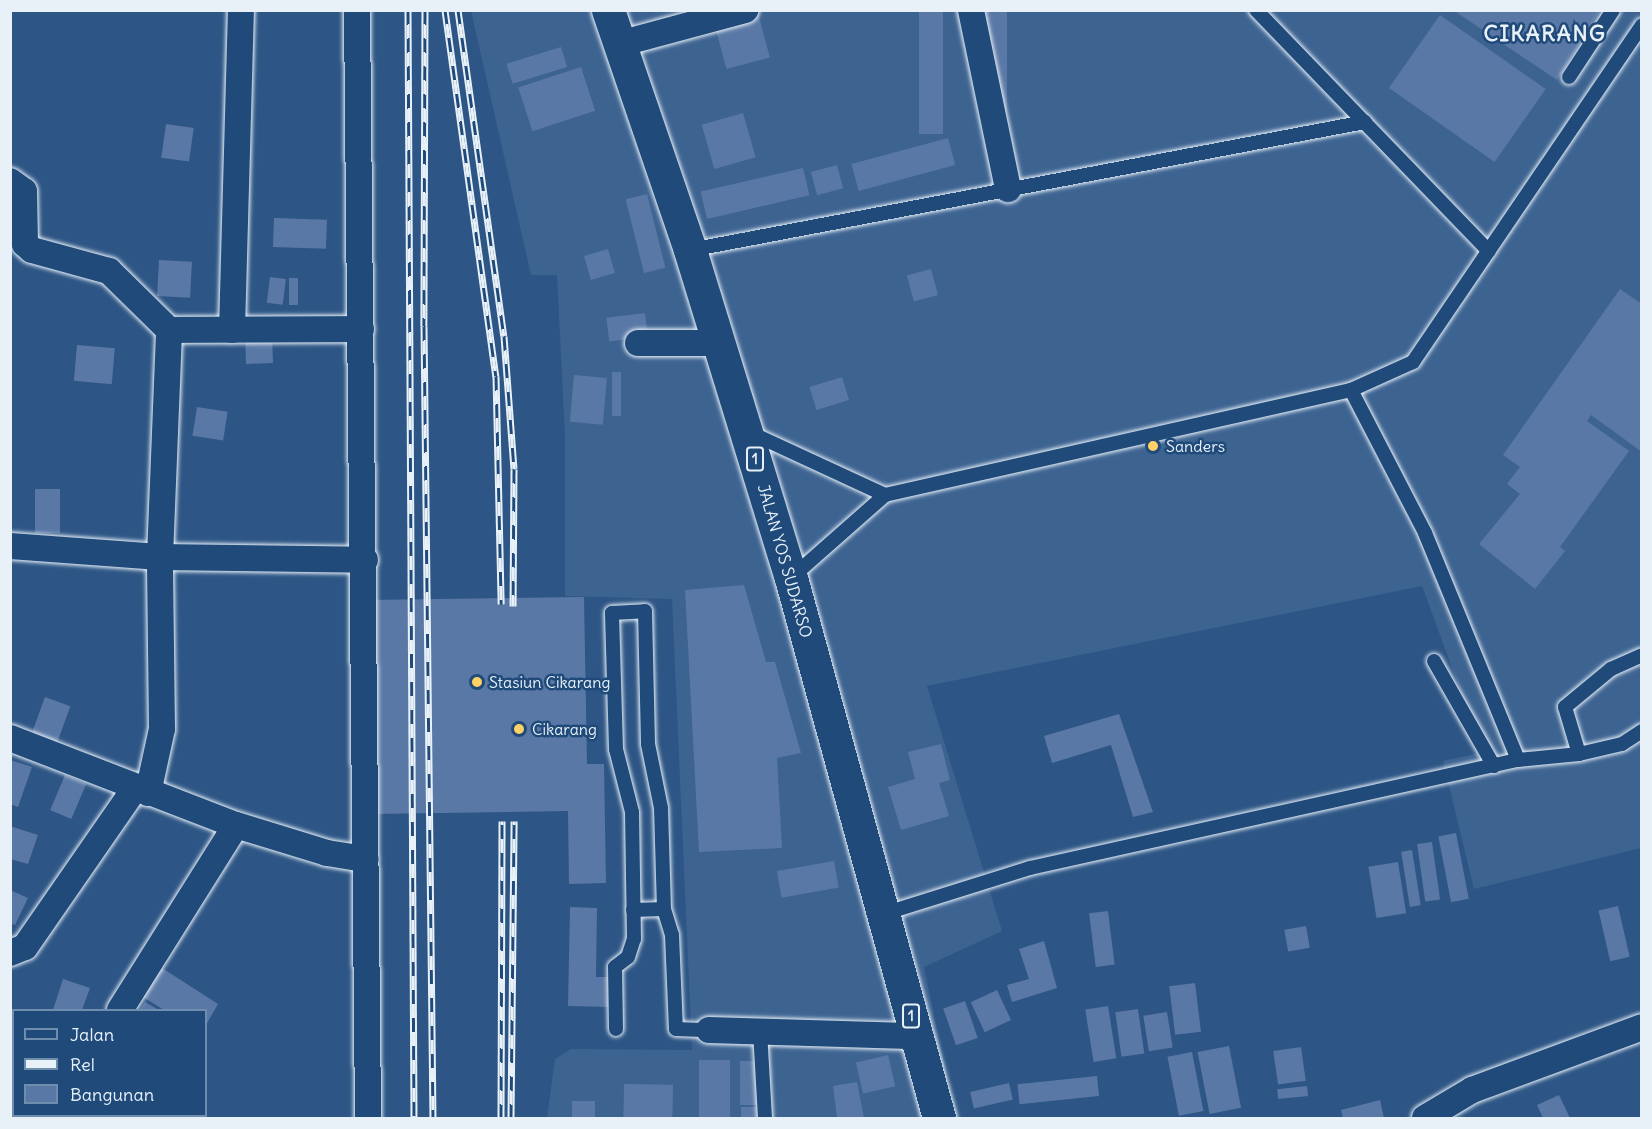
<!DOCTYPE html>
<html>
<head>
<meta charset="utf-8">
<style>
  body { margin:0 }
  #map { position:relative; width:1652px; height:1129px; overflow:hidden; background:#2d5585; font-family:Delius,sans-serif }
  div>[style] { position:absolute }
  [style*='--x'] { left:calc(var(--x)*1px); top:calc(var(--y)*1px); width:calc(var(--w)*1px); rotate:calc(var(--a)*1deg) }
  .built>* { inset:0; background:#3d6391 }
  .building>* { inset:0; background:#5a78a5; transform-origin:0 0 }
  .roads { filter:drop-shadow(0 0 2px #e8f1f8) drop-shadow(0 0 2px #e8f1f8) }
  .lane>* { height:14px; margin:-7px; padding:0 7px; transform-origin:7px; border-radius:7px; background:#1f4a7a }
  .street>* { height:26px; margin:-13px; padding:0 13px; transform-origin:13px; border-radius:13px; background:#1f4a7a }
  .highway>* { height:33px; margin:-16.5px; padding:0 16.5px; transform-origin:16.5px; border-radius:16.5px; background:#1f4a7a }
  .rail>* { height:7px; margin-top:-3.5px; transform-origin:0; background:repeating-linear-gradient(90deg,#1f4a7a 0 14px,#e8f1f8 0 28px); box-sizing:border-box; border-block:2px solid #e8f1f8 }
  .dots>* { width:16px; height:16px; translate:-50% -50%; box-sizing:border-box; border:3px solid #1f4a7a; border-radius:50% }
  span { translate:-50% -50%; white-space:nowrap; text-align:center; line-height:1.15; -webkit-text-stroke:5px #1f4a7a; paint-order:stroke }
  .shield-label span { padding:2px 4px; background:#1f4a7a; border:2px solid; border-radius:4px; -webkit-text-stroke-width:0 }
  .shield-label { font-size:15px; color:#e8f1f8; font-weight:700 }
  .poi-label { font-size:16px; color:#e8f1f8 }
  .left { translate:0 -50%; text-align:left }
  .street-label { font-size:16px; color:#e8f1f8 }
  .district-label { font-size:22px; color:#e8f1f8; font-weight:700; letter-spacing:1.5px }
  .frame { position:absolute; inset:0; border:12px solid #e8f1f8; pointer-events:none }
  .legend { position:absolute; left:12px; top:1009px; width:195px; height:108px; box-sizing:border-box; background:#1f4a7a; border:2px solid #6f8dac; margin:0; padding:8px 10px; list-style:none; font-size:18px; color:#e8f1f8 }
  .legend li { display:flex; align-items:center; gap:12px; height:30px }
  .legend b { width:30px; border:2px solid #6f8dac }
</style>
</head>
<body>
<div id="map">
  <div class="built">
    <div style="clip-path:polygon(471px 11px,1641px 11px,1641px 848px,1474px 889px,1443px 761px,1483px 752px,1422px 586px,927px 686px,1002px 931px,924px 967px,955px 1118px,547px 1118px,555px 1059px,571px 1049px,692px 1050px,672px 599px,565px 596px,565px 436px,557px 275px,531px 275px)"></div>
  </div>
  <div class="building">
    <div style="left:919px;top:10px;width:24px;height:124px"></div>
    <div style="left:980px;top:10px;width:27px;height:102px"></div>
    <div style="clip-path:polygon(1453px 10px,1600px 10px,1557px 80px)"></div>
    <div style="left:758px;top:13px;width:46px;height:45px;rotate:75deg"></div>
    <div style="left:1440px;top:15px;width:129px;height:89px;rotate:35deg"></div>
    <div style="left:561px;top:47px;width:21px;height:57px;rotate:73deg"></div>
    <div style="left:581px;top:67px;width:46px;height:66px;rotate:72deg"></div>
    <div style="left:743px;top:113px;width:46px;height:43px;rotate:74deg"></div>
    <div style="left:166px;top:124px;width:28px;height:34px;rotate:8deg"></div>
    <div style="left:948px;top:138px;width:28px;height:100px;rotate:75deg"></div>
    <div style="left:837px;top:165px;width:24px;height:27px;rotate:75deg"></div>
    <div style="left:803px;top:168px;width:28px;height:105px;rotate:77deg"></div>
    <div style="left:647px;top:194px;width:76px;height:22px;rotate:76deg"></div>
    <div style="left:274px;top:218px;width:53px;height:29px;rotate:2deg"></div>
    <div style="left:608px;top:249px;width:25px;height:25px;rotate:74deg"></div>
    <div style="left:159px;top:260px;width:33px;height:36px;rotate:3deg"></div>
    <div style="left:931px;top:269px;width:27px;height:25px;rotate:75deg"></div>
    <div style="left:270px;top:277px;width:16px;height:26px;rotate:7deg"></div>
    <div style="left:289px;top:278px;width:9px;height:27px"></div>
    <div style="clip-path:polygon(1620px 289px,1642px 304px,1642px 452px,1591px 415px,1587px 421px,1629px 451px,1560px 547px,1565px 551px,1535px 589px,1479px 544px,1520px 494px,1507px 484px,1520px 467px,1503px 455px)"></div>
    <div style="left:645px;top:313px;width:24px;height:39px;rotate:83deg"></div>
    <div style="left:272px;top:334px;width:29px;height:27px;rotate:88deg"></div>
    <div style="left:77px;top:345px;width:38px;height:36px;rotate:5deg"></div>
    <div style="left:612px;top:372px;width:9px;height:44px"></div>
    <div style="left:574px;top:375px;width:33px;height:47px;rotate:5deg"></div>
    <div style="left:842px;top:377px;width:24px;height:34px;rotate:73deg"></div>
    <div style="left:197px;top:407px;width:31px;height:29px;rotate:9deg"></div>
    <div style="left:35px;top:489px;width:25px;height:44px"></div>
    <div style="clip-path:polygon(744px 585px,766px 662px,775px 662px,801px 753px,777px 758px,782px 848px,699px 852px,685px 590px)"></div>
    <div style="clip-path:polygon(584px 597px,587px 764px,604px 764px,606px 883px,569px 884px,568px 811px,371px 814px,367px 600px)"></div>
    <div style="left:45px;top:697px;width:27px;height:38px;rotate:20deg"></div>
    <div style="clip-path:polygon(1119px 714px,1153px 812px,1133px 817px,1111px 745px,1052px 763px,1044px 736px)"></div>
    <div style="clip-path:polygon(941px 744px,950px 780px,939px 783px,949px 816px,901px 830px,888px 787px,915px 779px,908px 752px)"></div>
    <div style="clip-path:polygon(10px 760px,32px 767px,18px 807px,10px 804px)"></div>
    <div style="left:65px;top:775px;width:23px;height:38px;rotate:23deg"></div>
    <div style="clip-path:polygon(10px 826px,38px 835px,28px 864px,10px 859px)"></div>
    <div style="left:1456px;top:833px;width:67px;height:18px;rotate:79deg"></div>
    <div style="left:1432px;top:842px;width:58px;height:15px;rotate:82deg"></div>
    <div style="left:1412px;top:850px;width:56px;height:11px;rotate:81deg"></div>
    <div style="left:834px;top:861px;width:27px;height:58px;rotate:80deg"></div>
    <div style="left:1398px;top:862px;width:52px;height:30px;rotate:81deg"></div>
    <div style="clip-path:polygon(10px 890px,28px 898px,15px 925px,10px 923px)"></div>
    <div style="left:1618px;top:906px;width:52px;height:20px;rotate:77deg"></div>
    <div style="clip-path:polygon(570px 907px,597px 908px,596px 977px,611px 977px,610px 1007px,568px 1006px)"></div>
    <div style="left:1108px;top:911px;width:54px;height:19px;rotate:83deg"></div>
    <div style="left:1306px;top:926px;width:22px;height:22px;rotate:80deg"></div>
    <div style="clip-path:polygon(1044px 941px,1057px 988px,1012px 1002px,1007px 985px,1029px 979px,1019px 949px)"></div>
    <div style="clip-path:polygon(162px 968px,218px 1004px,206px 1025px,206px 1010px,164px 1010px,143px 997px)"></div>
    <div style="clip-path:polygon(63px 979px,90px 988px,82px 1010px,53px 1010px)"></div>
    <div style="left:1195px;top:983px;width:49px;height:26px;rotate:83deg"></div>
    <div style="left:997px;top:990px;width:33px;height:29px;rotate:65deg"></div>
    <div style="left:965px;top:1001px;width:39px;height:23px;rotate:71deg"></div>
    <div style="clip-path:polygon(145px 1002px,159px 1010px,140px 1010px)"></div>
    <div style="left:1108px;top:1006px;width:53px;height:23px;rotate:81deg"></div>
    <div style="left:1138px;top:1009px;width:45px;height:23px;rotate:82deg"></div>
    <div style="left:1167px;top:1012px;width:36px;height:24px;rotate:81deg"></div>
    <div style="left:1229px;top:1046px;width:63px;height:32px;rotate:79deg"></div>
    <div style="left:1301px;top:1047px;width:34px;height:28px;rotate:82deg"></div>
    <div style="left:1192px;top:1052px;width:60px;height:25px;rotate:79deg"></div>
    <div style="left:888px;top:1055px;width:32px;height:33px;rotate:77deg"></div>
    <div style="left:699px;top:1060px;width:31px;height:58px"></div>
    <div style="left:740px;top:1061px;width:18px;height:44px"></div>
    <div style="left:1097px;top:1076px;width:20px;height:80px;rotate:84deg"></div>
    <div style="clip-path:polygon(857px 1082px,864px 1118px,837px 1118px,833px 1086px)"></div>
    <div style="left:1009px;top:1083px;width:17px;height:40px;rotate:77deg"></div>
    <div style="left:624px;top:1084px;width:49px;height:34px;rotate:1deg"></div>
    <div style="left:1307px;top:1086px;width:10px;height:30px;rotate:84deg"></div>
    <div style="clip-path:polygon(1559px 1095px,1570px 1118px,1543px 1118px,1537px 1105px)"></div>
    <div style="clip-path:polygon(1380px 1100px,1384px 1118px,1343px 1118px,1341px 1110px)"></div>
    <div style="left:572px;top:1101px;width:23px;height:17px"></div>
    <div style="left:741px;top:1107px;width:18px;height:11px"></div>
  </div>
  <div class="roads">
    <div class="lane">
      <div style="--x:1256;--y:10;--w:335;--a:46"></div>
      <div style="--x:1569;--y:77;--w:80;--a:-56.7"></div>
      <div style="--x:690;--y:250;--w:687;--a:-10.74"></div>
      <div style="--x:1351;--y:390;--w:161;--a:62.6"></div>
      <div style="--x:1425;--y:533;--w:245;--a:67.7"></div>
      <div style="--x:751;--y:433;--w:148;--a:24.8"></div>
      <div style="--x:792;--y:577;--w:124;--a:-41.4"></div>
      <div style="--x:885;--y:495;--w:478;--a:-12.7"></div>
      <div style="--x:1351;--y:390;--w:68;--a:-24.3"></div>
      <div style="--x:1413;--y:362;--w:407;--a:-55.8"></div>
      <div style="--x:1434;--y:661;--w:121;--a:60.3"></div>
      <div style="--x:1579;--y:754;--w:49;--a:-106.6"></div>
      <div style="--x:1565;--y:707;--w:60;--a:-39.6"></div>
      <div style="--x:1611;--y:669;--w:34;--a:-24"></div>
      <div style="--x:633;--y:910;--w:31;--a:-2"></div>
      <div style="--x:883;--y:914;--w:154;--a:-17.4"></div>
      <div style="--x:1030;--y:868;--w:500;--a:-12.5"></div>
      <div style="--x:1518;--y:760;--w:61;--a:-5.6"></div>
      <div style="--x:1579;--y:754;--w:44;--a:-13.1"></div>
      <div style="--x:1622;--y:744;--w:24;--a:-33"></div>
      <div style="--x:616;--y:1029;--w:62;--a:-90.9"></div>
      <div style="--x:615;--y:967;--w:16;--a:-38"></div>
      <div style="--x:628;--y:957;--w:19;--a:-72"></div>
      <div style="--x:634;--y:939;--w:127;--a:-90.9"></div>
      <div style="--x:632;--y:812;--w:65;--a:-104.3"></div>
      <div style="--x:616;--y:749;--w:136;--a:-91.7"></div>
      <div style="--x:612;--y:613;--w:33;--a:-3"></div>
      <div style="--x:645;--y:611;--w:133;--a:88.7"></div>
      <div style="--x:648;--y:744;--w:65;--a:78.5"></div>
      <div style="--x:661;--y:808;--w:101;--a:88.3"></div>
      <div style="--x:664;--y:909;--w:27;--a:73"></div>
      <div style="--x:672;--y:935;--w:94;--a:87.6"></div>
      <div style="--x:676;--y:1029;--w:33;--a:2"></div>
      <div style="--x:760;--y:1031;--w:87;--a:86.7"></div>
    </div>
    <div class="street">
      <div style="--x:357;--y:10;--w:1108;--a:89.43"></div>
      <div style="--x:971;--y:10;--w:183;--a:78.3"></div>
      <div style="--x:619;--y:44;--w:131;--a:-15.1"></div>
      <div style="--x:10;--y:181;--w:17;--a:36"></div>
      <div style="--x:24;--y:191;--w:53;--a:88.9"></div>
      <div style="--x:25;--y:244;--w:9;--a:41"></div>
      <div style="--x:32;--y:250;--w:80;--a:15.3"></div>
      <div style="--x:109;--y:271;--w:84;--a:44.5"></div>
      <div style="--x:169;--y:330;--w:192;--a:-0.3"></div>
      <div style="--x:232;--y:330;--w:320;--a:-88.4"></div>
      <div style="--x:638;--y:343;--w:80;--a:0"></div>
      <div style="--x:10;--y:546;--w:150;--a:4.2"></div>
      <div style="--x:160;--y:557;--w:205;--a:0.8"></div>
      <div style="--x:10;--y:738;--w:242;--a:21.1"></div>
      <div style="--x:236;--y:825;--w:95;--a:17.1"></div>
      <div style="--x:327;--y:853;--w:39;--a:9"></div>
      <div style="--x:148;--y:793;--w:66;--a:-77.7"></div>
      <div style="--x:162;--y:729;--w:172;--a:-90.7"></div>
      <div style="--x:160;--y:557;--w:227;--a:-87.7"></div>
      <div style="--x:10;--y:953;--w:16;--a:-22"></div>
      <div style="--x:25;--y:947;--w:193;--a:-55.3"></div>
      <div style="--x:120;--y:1010;--w:218;--a:-57.9"></div>
      <div style="--x:709;--y:1030;--w:208;--a:1.7"></div>
      <div style="--x:27;--y:1116;--w:5;--a:22"></div>
      <div style="--x:181;--y:1116;--w:6;--a:18"></div>
      <div style="--x:50;--y:1118;--w:3;--a:-45"></div>
      <div style="--x:1425;--y:1118;--w:55;--a:-30.8"></div>
      <div style="--x:1472;--y:1090;--w:181;--a:-20.3"></div>
    </div>
    <div class="highway">
      <div style="--x:608;--y:10;--w:254;--a:71.1"></div>
      <div style="--x:690;--y:250;--w:343;--a:72.9"></div>
      <div style="--x:791;--y:578;--w:560;--a:74.67"></div>
    </div>
  </div>
  <div class="rail">
    <div style="--x:408;--y:10;--w:1108;--a:89.69"></div>
    <div style="--x:425;--y:10;--w:316;--a:90.2"></div>
    <div style="--x:424;--y:326;--w:792;--a:89.35"></div>
    <div style="--x:445;--y:10;--w:370;--a:82.1"></div>
    <div style="--x:496;--y:376;--w:228;--a:88.7"></div>
    <div style="--x:458;--y:10;--w:329;--a:82"></div>
    <div style="--x:504;--y:336;--w:133;--a:85.7"></div>
    <div style="--x:514;--y:469;--w:137;--a:90.4"></div>
    <div style="--x:501;--y:1118;--w:297;--a:-89.8"></div>
    <div style="--x:511;--y:1118;--w:297;--a:-89.4"></div>
  </div>
  <div class="dots">
    <div style="left:1153px;top:446px;background:#ffd166"></div>
    <div style="left:477px;top:682px;background:#ffd166"></div>
    <div style="left:519px;top:729px;background:#ffd166"></div>
  </div>
  <div class="shield-label">
    <span style="left:755px;top:459px">1</span>
    <span style="left:911px;top:1016px">1</span>
  </div>
  <div class="poi-label">
    <span class="left" style="left:1166px;top:446px">Sanders</span>
    <span class="left" style="left:489px;top:682px">Stasiun Cikarang</span>
    <span class="left" style="left:532px;top:729px">Cikarang</span>
  </div>
  <div class="street-label">
    <span style="left:785px;top:561px;rotate:74deg">JALAN YOS SUDARSO</span>
  </div>
  <div class="district-label">
    <span style="left:1545px;top:34px">CIKARANG</span>
  </div>
  <div class="frame"></div>
  <ul class="legend">
  <li><b style="height:8px;background:#1f4a7a"></b>Jalan</li>
  <li><b style="height:8px;background:#e8f1f8"></b>Rel</li>
  <li><b style="height:16px;background:#5a78a5"></b>Bangunan</li>
  </ul>
</div>
</body>
</html>
